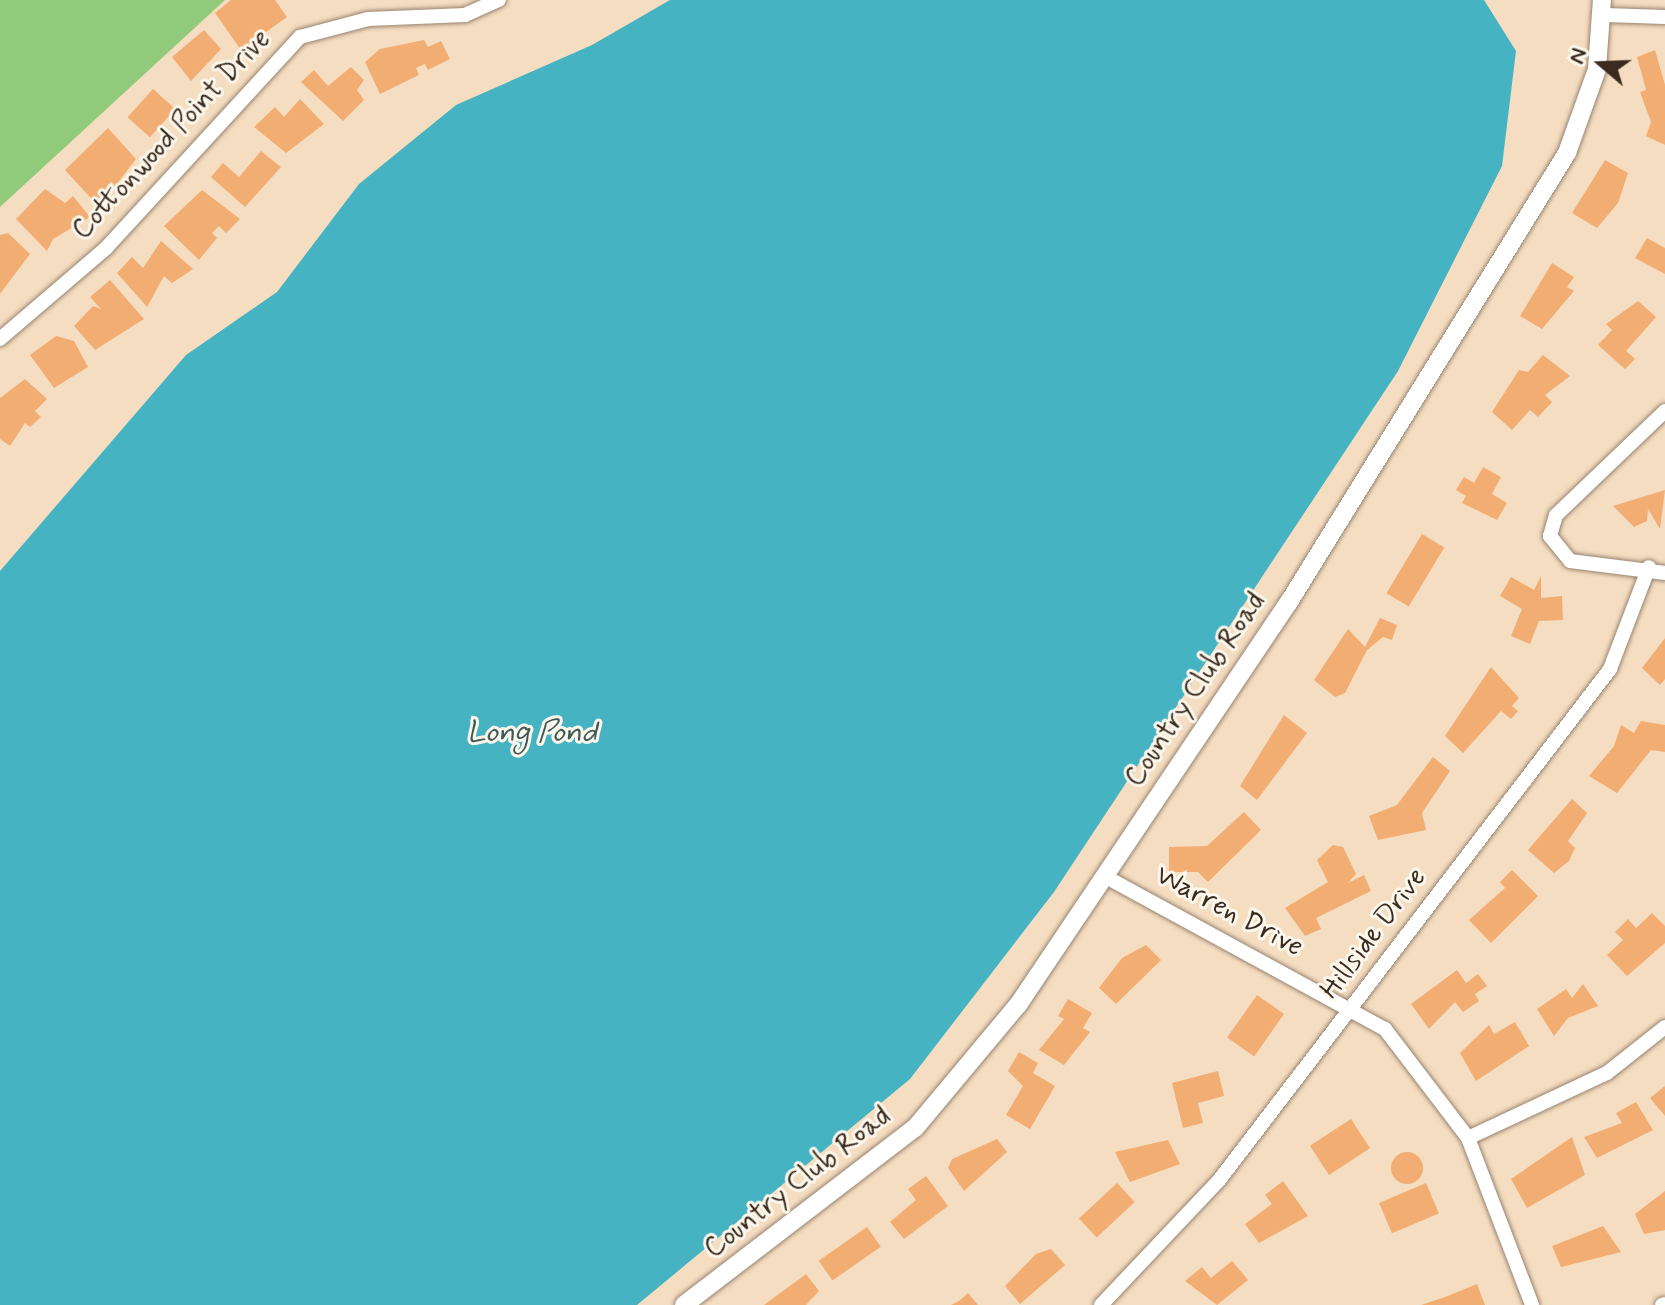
<!DOCTYPE html>
<html>
<head>
<meta charset="utf-8">
<style>
  body { margin:0 }
  #map { position:relative; width:1665px; height:1305px; overflow:hidden; background:#f5ddc1; font-family:Mynerve,sans-serif }
  div>[style] { position:absolute }
  [style*='--x'] { left:calc(var(--x)*1px); top:calc(var(--y)*1px); width:calc(var(--w)*1px); rotate:calc(var(--a)*1deg) }
  .green>* { inset:0; background:#92ca7c }
  .water>* { inset:0; background:#45b3c1 }
  .building>* { inset:0; background:#f2ad73; transform-origin:0 0 }
  .round { border-radius:50% }
  .roads { filter:drop-shadow(0 0 2px #988470) drop-shadow(0 0 2px #988470) }
  .minor>* { height:14px; margin:-7px; padding:0 7px; transform-origin:7px; border-radius:7px; background:#fff }
  .tertiary>* { height:18px; margin:-9px; padding:0 9px; transform-origin:9px; border-radius:9px; background:#fff }
  span { translate:-50% -50%; white-space:nowrap; text-align:center; line-height:1.15; -webkit-text-stroke:6px #fbf7ec; paint-order:stroke }
  .street-label { font-size:28px; color:#3b2a1e }
  .water-label { font-size:30px; color:#3e5a57; font-style:italic }
  .north { position:absolute; left:1561px; top:24px; width:80px; height:80px; -webkit-text-stroke:6px #fbf7ec; paint-order:stroke; rotate:289deg; font-size:22px; font-weight:700; line-height:32px; text-align:center; color:#3b2a1e }
  .north::after { content:''; display:block; margin:auto; width:28px; height:36px; background:#3b2a1e; clip-path:polygon(50% 0,100% 100%,50% 72%,0 100%) }
</style>
</head>
<body>
<div id="map">
  <div class="green">
    <div style="clip-path:polygon(0 0,225px 0,0 207px)"></div>
  </div>
  <div class="water">
    <div style="clip-path:polygon(670px 0,1484px 0,1516px 51px,1502px 166px,1398px 371px,1054px 892px,910px 1079px,637px 1305px,0 1305px,0 571px,186px 355px,277px 292px,359px 184px,456px 105px,592px 45px)"></div>
  </div>
  <div class="building">
    <div style="clip-path:polygon(231px 0,275px 0,287px 17px,241px 50px,215px 13px)"></div>
    <div style="clip-path:polygon(204px 30px,221px 49px,191px 81px,172px 57px)"></div>
    <div style="clip-path:polygon(424px 40px,428px 47px,441px 41px,450px 59px,428px 70px,425px 64px,416px 68px,419px 75px,380px 94px,365px 62px,380px 49px)"></div>
    <div style="clip-path:polygon(1655px 50px,1665px 85px,1665px 145px,1646px 136px,1651px 122px,1640px 92px,1646px 90px,1637px 57px)"></div>
    <div style="clip-path:polygon(351px 67px,364px 80px,357px 90px,364px 100px,343px 121px,301px 82px,314px 70px,328px 86px)"></div>
    <div style="left:153px;top:89px;width:30px;height:38px;rotate:42deg"></div>
    <div style="clip-path:polygon(300px 99px,324px 124px,286px 153px,254px 127px,275px 107px,284px 117px)"></div>
    <div style="clip-path:polygon(108px 128px,136px 159px,99px 207px,65px 170px)"></div>
    <div style="clip-path:polygon(261px 151px,281px 167px,245px 207px,211px 177px,223px 163px,239px 177px)"></div>
    <div style="clip-path:polygon(1605px 160px,1628px 173px,1618px 203px,1597px 228px,1572px 213px)"></div>
    <div style="clip-path:polygon(45px 189px,65px 203px,73px 196px,90px 217px,53px 239px,47px 251px,16px 219px)"></div>
    <div style="clip-path:polygon(202px 190px,240px 219px,226px 233px,219px 226px,212px 233px,217px 238px,199px 260px,164px 226px)"></div>
    <div style="clip-path:polygon(8px 233px,30px 254px,0 294px,0 235px)"></div>
    <div style="clip-path:polygon(1647px 238px,1665px 248px,1665px 274px,1635px 258px)"></div>
    <div style="clip-path:polygon(161px 241px,193px 269px,172px 283px,164px 276px,147px 307px,117px 273px,132px 257px,143px 268px)"></div>
    <div style="clip-path:polygon(1552px 263px,1574px 277px,1567px 287px,1574px 291px,1542px 329px,1520px 316px)"></div>
    <div style="clip-path:polygon(110px 280px,144px 319px,95px 350px,74px 326px,93px 306px,101px 309px,90px 297px)"></div>
    <div style="clip-path:polygon(1638px 301px,1656px 317px,1626px 351px,1635px 359px,1625px 369px,1598px 345px,1612px 330px,1606px 324px)"></div>
    <div style="clip-path:polygon(56px 336px,74px 341px,88px 367px,54px 388px,30px 355px)"></div>
    <div style="clip-path:polygon(1543px 355px,1570px 376px,1545px 395px,1552px 402px,1538px 417px,1530px 410px,1512px 430px,1492px 412px,1519px 370px,1528px 372px)"></div>
    <div style="clip-path:polygon(25px 379px,47px 399px,35px 411px,41px 417px,30px 427px,25px 423px,10px 446px,0 439px,0 398px)"></div>
    <div style="clip-path:polygon(1483px 467px,1501px 477px,1492px 494px,1507px 503px,1497px 520px,1462px 503px,1466px 496px,1456px 490px,1464px 477px,1474px 483px)"></div>
    <div style="clip-path:polygon(1665px 490px,1660px 529px,1648px 509px,1647px 521px,1634px 527px,1613px 506px)"></div>
    <div style="left:1422px;top:534px;width:26px;height:69px;rotate:31deg"></div>
    <div style="clip-path:polygon(1541px 576px,1541px 598px,1562px 596px,1563px 620px,1539px 621px,1530px 644px,1511px 636px,1522px 609px,1500px 596px,1511px 577px,1534px 590px)"></div>
    <div style="clip-path:polygon(1380px 618px,1397px 625px,1392px 640px,1383px 637px,1367px 650px,1345px 693px,1335px 697px,1314px 680px,1348px 629px,1365px 647px)"></div>
    <div style="clip-path:polygon(1665px 638px,1665px 679px,1660px 685px,1642px 668px)"></div>
    <div style="clip-path:polygon(1491px 667px,1519px 698px,1512px 706px,1518px 711px,1511px 719px,1501px 711px,1463px 753px,1445px 736px)"></div>
    <div style="clip-path:polygon(1284px 715px,1307px 733px,1257px 800px,1240px 786px)"></div>
    <div style="clip-path:polygon(1641px 721px,1665px 725px,1665px 752px,1651px 750px,1617px 793px,1589px 776px,1614px 746px,1621px 725px,1634px 733px)"></div>
    <div style="clip-path:polygon(1433px 757px,1450px 771px,1422px 813px,1426px 830px,1378px 840px,1369px 816px,1397px 805px)"></div>
    <div style="clip-path:polygon(1572px 799px,1587px 813px,1568px 841px,1575px 848px,1569px 861px,1554px 873px,1528px 850px)"></div>
    <div style="clip-path:polygon(1244px 812px,1261px 830px,1208px 882px,1198px 872px,1169px 872px,1169px 847px,1207px 846px)"></div>
    <div style="clip-path:polygon(1333px 845px,1343px 847px,1356px 874px,1348px 883px,1364px 875px,1371px 891px,1316px 918px,1321px 929px,1305px 936px,1285px 908px,1328px 882px,1317px 860px)"></div>
    <div style="clip-path:polygon(1512px 870px,1538px 896px,1491px 943px,1469px 920px,1505px 888px,1500px 882px)"></div>
    <div style="clip-path:polygon(1652px 913px,1665px 926px,1665px 943px,1627px 976px,1607px 955px,1623px 940px,1615px 932px,1628px 919px,1636px 928px)"></div>
    <div style="clip-path:polygon(1146px 945px,1161px 960px,1116px 1004px,1099px 988px,1122px 958px)"></div>
    <div style="clip-path:polygon(1457px 970px,1466px 983px,1478px 974px,1487px 986px,1475px 994px,1479px 1001px,1463px 1012px,1455px 1002px,1429px 1029px,1411px 1004px)"></div>
    <div style="clip-path:polygon(1583px 984px,1598px 1006px,1568px 1018px,1554px 1036px,1537px 1009px,1566px 989px,1572px 998px)"></div>
    <div style="left:1257px;top:995px;width:33px;height:52px;rotate:35deg"></div>
    <div style="clip-path:polygon(1068px 999px,1092px 1013px,1083px 1028px,1090px 1032px,1064px 1065px,1039px 1050px,1064px 1019px,1058px 1016px)"></div>
    <div style="clip-path:polygon(1515px 1022px,1529px 1046px,1476px 1081px,1460px 1053px,1489px 1025px,1494px 1034px)"></div>
    <div style="clip-path:polygon(1019px 1052px,1038px 1063px,1033px 1073px,1055px 1086px,1030px 1129px,1006px 1115px,1023px 1086px,1008px 1071px)"></div>
    <div style="clip-path:polygon(1218px 1071px,1224px 1096px,1198px 1103px,1203px 1123px,1183px 1128px,1172px 1083px)"></div>
    <div style="clip-path:polygon(1665px 1086px,1665px 1116px,1650px 1098px)"></div>
    <div style="clip-path:polygon(1636px 1102px,1653px 1130px,1597px 1158px,1584px 1137px,1622px 1123px,1616px 1113px)"></div>
    <div style="left:1351px;top:1119px;width:35px;height:49px;rotate:57deg"></div>
    <div style="clip-path:polygon(1572px 1137px,1585px 1175px,1527px 1208px,1511px 1179px)"></div>
    <div style="clip-path:polygon(997px 1139px,1007px 1152px,964px 1191px,948px 1168px,952px 1159px)"></div>
    <div style="clip-path:polygon(1168px 1140px,1180px 1164px,1130px 1182px,1115px 1152px)"></div>
    <div class="round" style="left:1391px;top:1152px;width:32px;height:32px"></div>
    <div style="clip-path:polygon(926px 1176px,948px 1206px,904px 1239px,890px 1222px,916px 1200px,908px 1189px)"></div>
    <div style="clip-path:polygon(1283px 1181px,1308px 1216px,1259px 1243px,1245px 1224px,1272px 1204px,1265px 1195px)"></div>
    <div style="left:1117px;top:1183px;width:26px;height:52px;rotate:47deg"></div>
    <div style="left:1426px;top:1183px;width:33px;height:51px;rotate:67deg"></div>
    <div style="clip-path:polygon(1665px 1191px,1665px 1230px,1644px 1234px,1635px 1214px)"></div>
    <div style="clip-path:polygon(1603px 1226px,1621px 1252px,1561px 1267px,1552px 1246px)"></div>
    <div style="left:867px;top:1227px;width:24px;height:59px;rotate:55deg"></div>
    <div style="clip-path:polygon(1051px 1249px,1065px 1265px,1020px 1304px,1005px 1286px,1036px 1254px)"></div>
    <div style="clip-path:polygon(1232px 1261px,1248px 1280px,1217px 1305px,1185px 1281px,1202px 1267px,1211px 1278px)"></div>
    <div style="clip-path:polygon(806px 1274px,819px 1291px,806px 1305px,764px 1305px)"></div>
    <div style="clip-path:polygon(1477px 1284px,1485px 1305px,1421px 1305px,1445px 1297px)"></div>
    <div style="clip-path:polygon(968px 1293px,978px 1305px,951px 1305px,959px 1301px)"></div>
  </div>
  <div class="roads">
    <div class="minor">
      <div style="--x:1605;--y:15;--w:60;--a:1.9"></div>
      <div style="--x:0;--y:339;--w:140;--a:-40.6"></div>
      <div style="--x:106;--y:248;--w:287;--a:-47.4"></div>
      <div style="--x:300;--y:37;--w:70;--a:-14.8"></div>
      <div style="--x:368;--y:19;--w:97;--a:-2.4"></div>
      <div style="--x:465;--y:15;--w:37;--a:-24"></div>
      <div style="--x:1665;--y:411;--w:151;--a:136.3"></div>
      <div style="--x:1556;--y:515;--w:22;--a:106"></div>
      <div style="--x:1550;--y:536;--w:32;--a:51"></div>
      <div style="--x:1570;--y:561;--w:96;--a:7.2"></div>
      <div style="--x:1106;--y:877;--w:318;--a:28.6"></div>
      <div style="--x:1385;--y:1029;--w:137;--a:52.7"></div>
      <div style="--x:1468;--y:1138;--w:179;--a:69"></div>
      <div style="--x:1468;--y:1138;--w:153;--a:-25.1"></div>
      <div style="--x:1607;--y:1073;--w:74;--a:-38.4"></div>
      <div style="--x:1101;--y:1305;--w:173;--a:-46.6"></div>
      <div style="--x:1220;--y:1179;--w:642;--a:-52.59"></div>
      <div style="--x:1610;--y:669;--w:109;--a:-69.1"></div>
      <div style="--x:1662;--y:1305;--w:3;--a:-18"></div>
    </div>
    <div class="tertiary">
      <div style="--x:684;--y:1305;--w:291;--a:-37.5"></div>
      <div style="--x:915;--y:1128;--w:160;--a:-50.1"></div>
      <div style="--x:1018;--y:1005;--w:486;--a:-56.1"></div>
      <div style="--x:1289;--y:602;--w:528;--a:-58.24"></div>
      <div style="--x:1567;--y:153;--w:89;--a:-70.3"></div>
      <div style="--x:1597;--y:69;--w:69;--a:-85.9"></div>
    </div>
  </div>
  <div class="street-label">
    <span style="left:172px;top:135px;rotate:-47deg">Cottonwood Point Drive</span>
    <span style="left:1196px;top:690px;rotate:-56deg">Country Club Road</span>
    <span style="left:1229px;top:912px;rotate:28deg">Warren Drive</span>
    <span style="left:1374px;top:934px;rotate:-53deg">Hillside Drive</span>
    <span style="left:798px;top:1183px;rotate:-38deg">Country Club Road</span>
  </div>
  <div class="water-label">
    <span style="left:532px;top:733px">Long Pond</span>
  </div>
  <div class="north">N</div>
</div>
</body>
</html>
